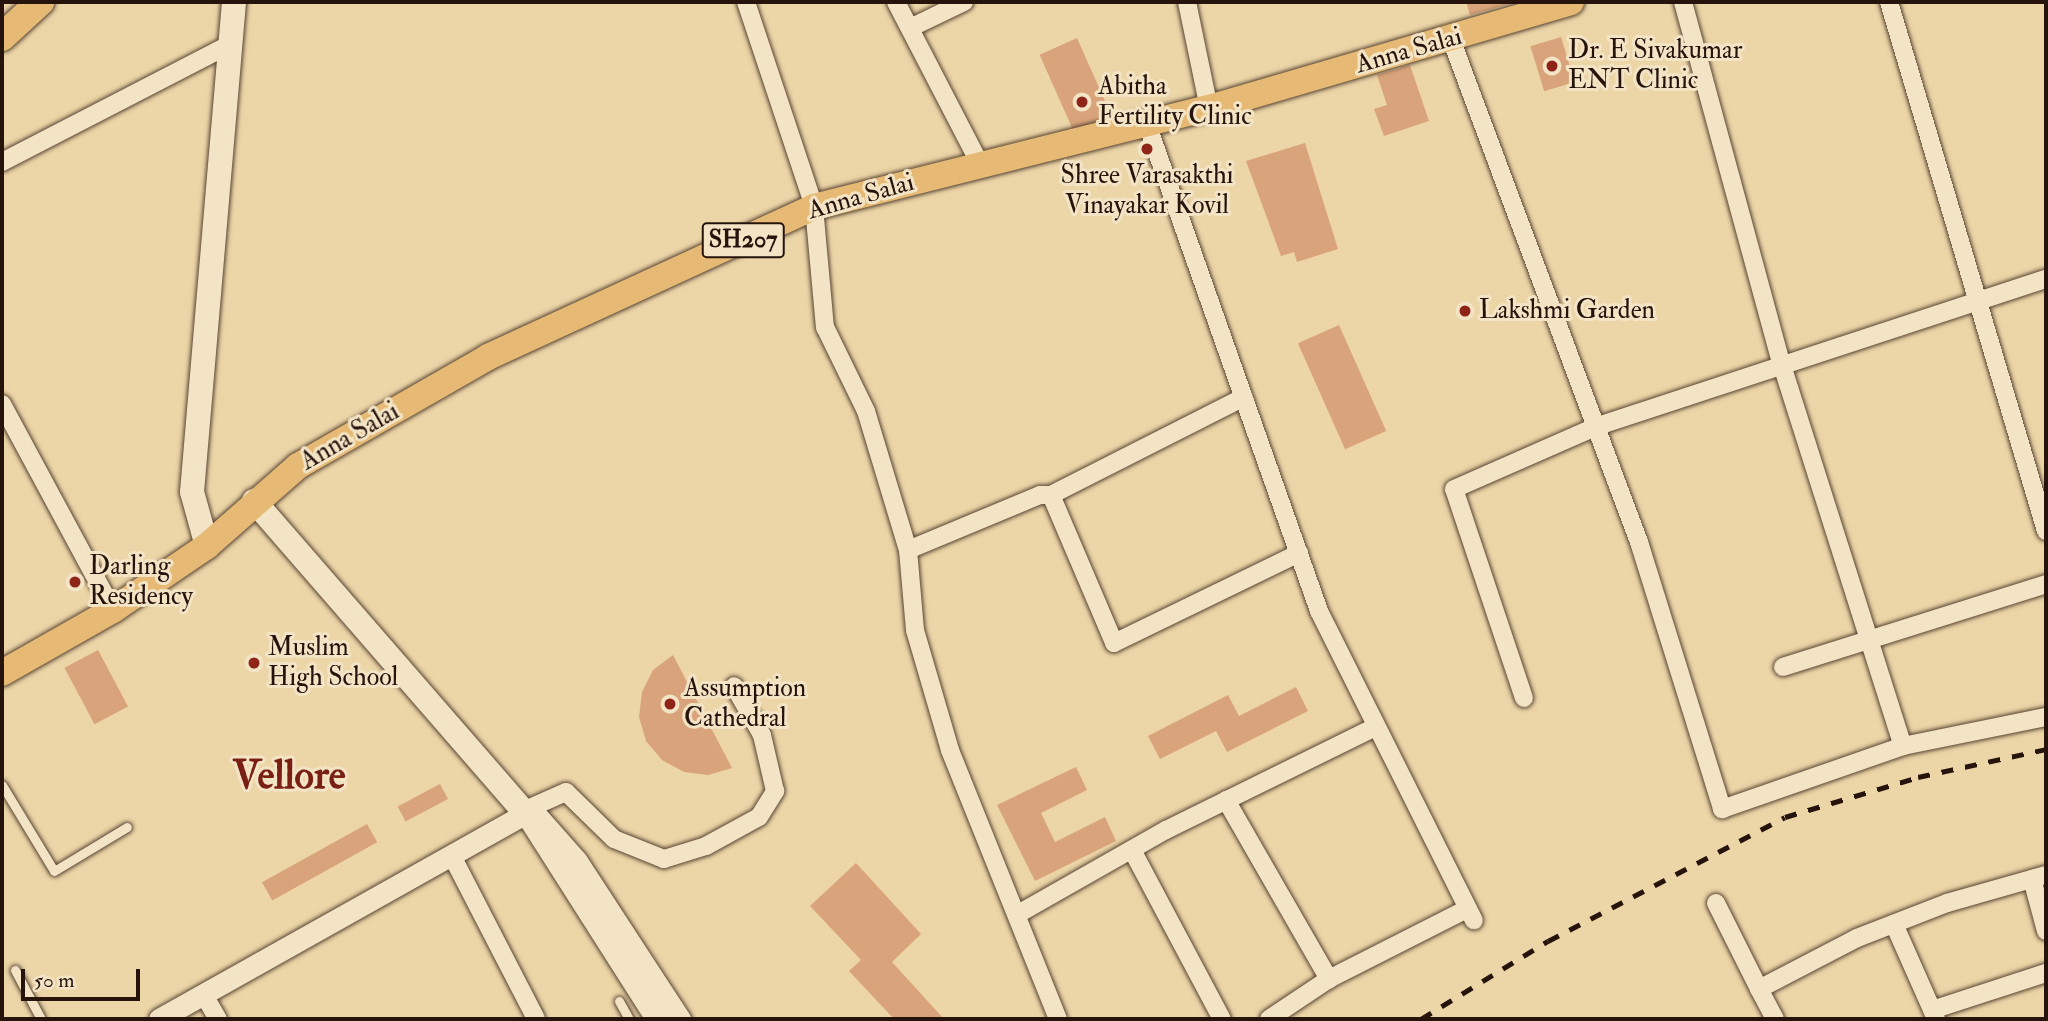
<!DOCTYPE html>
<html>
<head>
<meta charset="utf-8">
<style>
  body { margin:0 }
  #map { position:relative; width:2048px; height:1021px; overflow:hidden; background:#ecd5a7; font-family:"IM FELL Double Pica",serif }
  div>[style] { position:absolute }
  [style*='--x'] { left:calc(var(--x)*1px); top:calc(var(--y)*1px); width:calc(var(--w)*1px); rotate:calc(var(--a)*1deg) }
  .building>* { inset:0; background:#d9a47b; transform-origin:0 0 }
  .roads { filter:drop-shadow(0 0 2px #584433) drop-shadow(0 0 2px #584433) }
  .service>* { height:9px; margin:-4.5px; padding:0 4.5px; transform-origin:4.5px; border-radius:4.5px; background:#f3e4c6 }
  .minor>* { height:18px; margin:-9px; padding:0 9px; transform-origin:9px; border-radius:9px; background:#f3e4c6 }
  .tertiary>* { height:21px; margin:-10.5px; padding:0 10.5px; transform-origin:10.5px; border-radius:10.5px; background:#f3e4c6 }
  .secondary>* { height:24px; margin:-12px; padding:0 12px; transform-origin:12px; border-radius:12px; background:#f3e4c6 }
  .primary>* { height:26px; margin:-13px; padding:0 13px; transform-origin:13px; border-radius:13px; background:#e6ba74 }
  .trunk>* { height:28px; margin:-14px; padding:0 14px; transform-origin:14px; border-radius:14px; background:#e6ba74 }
  .rail>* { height:4.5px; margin-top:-2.25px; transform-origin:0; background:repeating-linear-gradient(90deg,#26140c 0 12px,transparent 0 24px) }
  .dots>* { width:19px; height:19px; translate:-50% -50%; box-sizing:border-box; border:4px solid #f3e4c6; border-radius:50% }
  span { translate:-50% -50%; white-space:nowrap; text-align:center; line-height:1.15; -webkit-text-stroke:6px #f3e4c6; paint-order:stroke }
  .shield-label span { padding:2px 5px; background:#f3e4c6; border:2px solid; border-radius:5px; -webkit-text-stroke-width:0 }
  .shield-label { font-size:24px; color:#26140c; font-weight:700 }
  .street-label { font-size:26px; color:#26140c }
  .poi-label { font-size:26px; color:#26140c }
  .left { translate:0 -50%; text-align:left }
  .town-label { font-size:40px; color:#7a1f14; font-weight:700 }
  .frame { position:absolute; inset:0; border:4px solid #26140c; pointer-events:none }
  .scale { position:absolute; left:21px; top:969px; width:119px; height:32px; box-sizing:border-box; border:4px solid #26140c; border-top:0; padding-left:9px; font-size:21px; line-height:24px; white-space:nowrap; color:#26140c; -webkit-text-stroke:5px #f3e4c6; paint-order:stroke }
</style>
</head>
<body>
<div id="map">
  <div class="building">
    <div style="clip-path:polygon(1466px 2px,1516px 2px,1470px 15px)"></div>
    <div style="left:1561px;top:37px;width:47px;height:32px;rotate:73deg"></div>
    <div style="left:1077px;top:38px;width:85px;height:41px;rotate:66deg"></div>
    <div style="clip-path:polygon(1410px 65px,1429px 121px,1384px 136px,1374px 109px,1387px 105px,1377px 75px)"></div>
    <div style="clip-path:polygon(1305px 143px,1338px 249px,1297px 262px,1294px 252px,1281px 256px,1246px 161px)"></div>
    <div style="left:1339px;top:325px;width:116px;height:45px;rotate:66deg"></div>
    <div style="left:98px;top:650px;width:64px;height:38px;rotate:62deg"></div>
    <div style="clip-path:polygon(673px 655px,732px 768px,708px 775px,684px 772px,662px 760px,646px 741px,639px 717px,642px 692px,653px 670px)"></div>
    <div style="clip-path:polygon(1296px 687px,1308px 711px,1227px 752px,1216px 731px,1160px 759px,1148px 736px,1228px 695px,1239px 716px)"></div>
    <div style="clip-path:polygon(1076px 767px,1087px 790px,1041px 813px,1055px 842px,1105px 817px,1116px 841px,1035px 881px,997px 805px)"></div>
    <div style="left:440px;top:784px;width:17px;height:48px;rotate:62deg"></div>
    <div style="left:367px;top:824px;width:21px;height:120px;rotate:61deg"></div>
    <div style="clip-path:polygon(856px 863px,921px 934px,892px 962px,944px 1019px,894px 1019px,849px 971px,861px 960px,810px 906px)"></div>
  </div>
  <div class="roads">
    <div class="service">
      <div style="--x:2;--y:785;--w:100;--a:58.8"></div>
      <div style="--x:54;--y:871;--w:85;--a:-31.1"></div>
      <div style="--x:15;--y:970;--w:55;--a:62"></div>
      <div style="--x:619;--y:1001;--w:21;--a:61"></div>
    </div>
    <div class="minor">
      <div style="--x:746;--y:2;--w:216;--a:71.6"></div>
      <div style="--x:814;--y:207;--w:121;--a:84.8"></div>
      <div style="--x:825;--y:327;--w:93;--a:64"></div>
      <div style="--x:866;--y:411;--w:145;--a:73.2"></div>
      <div style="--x:896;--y:2;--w:182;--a:62.6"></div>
      <div style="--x:1187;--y:2;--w:108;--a:78.3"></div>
      <div style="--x:1683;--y:2;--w:373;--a:74.8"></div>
      <div style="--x:1781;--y:362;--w:403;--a:72.4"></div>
      <div style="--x:1889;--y:2;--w:552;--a:73.47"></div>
      <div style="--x:910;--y:28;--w:60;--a:-25.7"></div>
      <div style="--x:1451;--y:39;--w:537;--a:69.51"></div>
      <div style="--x:1639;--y:542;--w:280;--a:72.7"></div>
      <div style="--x:1722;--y:809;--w:192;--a:-19.2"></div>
      <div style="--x:1903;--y:746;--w:146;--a:-11.5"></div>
      <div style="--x:1146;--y:121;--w:520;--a:70.55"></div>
      <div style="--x:1319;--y:611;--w:346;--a:63.4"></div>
      <div style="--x:2;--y:162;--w:260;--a:-27.3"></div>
      <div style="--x:2;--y:404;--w:234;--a:61.7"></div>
      <div style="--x:1051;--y:495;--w:161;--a:66.9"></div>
      <div style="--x:1114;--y:643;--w:206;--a:-25.9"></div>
      <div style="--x:1783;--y:667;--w:276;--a:-17.5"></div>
      <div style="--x:1524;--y:698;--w:220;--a:-108.5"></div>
      <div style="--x:1454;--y:489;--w:154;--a:-23.7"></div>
      <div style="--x:1595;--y:427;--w:475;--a:-18.2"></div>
      <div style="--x:1226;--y:800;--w:207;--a:60.1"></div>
      <div style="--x:523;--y:811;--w:47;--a:-23.8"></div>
      <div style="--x:566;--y:792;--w:67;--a:44.4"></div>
      <div style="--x:614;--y:839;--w:54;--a:21.8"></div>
      <div style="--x:664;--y:859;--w:44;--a:-17.2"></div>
      <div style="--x:706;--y:846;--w:60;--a:-28.7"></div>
      <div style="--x:759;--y:817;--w:31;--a:-58"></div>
      <div style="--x:775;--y:791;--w:57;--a:-103.1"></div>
      <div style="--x:762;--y:735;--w:56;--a:-119.7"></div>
      <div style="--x:1132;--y:850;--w:191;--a:62"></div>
      <div style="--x:452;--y:856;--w:183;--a:62.7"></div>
      <div style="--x:2032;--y:879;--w:54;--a:74.9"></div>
      <div style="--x:1716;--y:903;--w:96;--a:63.4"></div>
      <div style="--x:1018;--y:914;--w:170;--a:-29.6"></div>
      <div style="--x:1166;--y:830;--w:233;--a:-26.2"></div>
      <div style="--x:1894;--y:924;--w:104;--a:66.1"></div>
      <div style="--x:204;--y:995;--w:28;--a:60"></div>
      <div style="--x:1932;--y:1010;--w:120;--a:-18"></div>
      <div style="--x:1058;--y:1019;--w:290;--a:-111.9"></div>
      <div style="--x:950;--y:750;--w:125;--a:-106.3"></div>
      <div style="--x:915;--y:630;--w:80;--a:-95"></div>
      <div style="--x:908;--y:550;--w:143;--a:-22.6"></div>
      <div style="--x:1040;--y:495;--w:11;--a:0"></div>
      <div style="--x:1051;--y:495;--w:216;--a:-26.9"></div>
      <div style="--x:1269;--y:1019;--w:72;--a:-33.7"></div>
      <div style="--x:1329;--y:979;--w:155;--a:-26.9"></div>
      <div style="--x:1775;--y:1019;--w:34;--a:-118"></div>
      <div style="--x:1759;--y:989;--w:110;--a:-27.5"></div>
      <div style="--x:1857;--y:938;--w:97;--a:-21.3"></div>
      <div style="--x:1947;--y:903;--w:103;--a:-15.8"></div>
    </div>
    <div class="tertiary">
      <div style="--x:159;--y:1019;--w:428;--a:-29.3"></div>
      <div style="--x:532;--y:810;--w:68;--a:48.6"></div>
      <div style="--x:577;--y:861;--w:189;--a:56.9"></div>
    </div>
    <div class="secondary">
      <div style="--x:254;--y:501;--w:424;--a:49"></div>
      <div style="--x:532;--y:821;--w:235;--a:57.5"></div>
      <div style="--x:207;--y:546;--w:56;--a:-105.5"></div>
      <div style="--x:192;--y:492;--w:492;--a:-85.1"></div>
    </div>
    <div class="primary">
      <div style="--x:2;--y:673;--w:128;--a:-29.6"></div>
      <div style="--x:113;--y:610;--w:114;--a:-34.2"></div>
      <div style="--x:207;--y:546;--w:121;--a:-41.3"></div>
      <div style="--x:298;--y:466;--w:219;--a:-29.8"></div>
      <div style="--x:488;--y:357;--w:359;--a:-24.7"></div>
      <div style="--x:814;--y:207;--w:407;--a:-14.1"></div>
      <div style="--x:1209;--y:108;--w:377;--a:-16.3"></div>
    </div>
    <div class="trunk">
      <div style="--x:2;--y:37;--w:52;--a:-42.6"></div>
    </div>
  </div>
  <div class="rail">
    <div style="--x:1421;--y:1019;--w:149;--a:-31.6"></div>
    <div style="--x:1548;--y:941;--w:267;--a:-27.6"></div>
    <div style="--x:1785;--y:817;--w:139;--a:-16.7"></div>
    <div style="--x:1918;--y:777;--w:131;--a:-12.3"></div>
  </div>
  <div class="dots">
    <div style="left:1552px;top:66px;background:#8f2418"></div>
    <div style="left:1082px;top:102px;background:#8f2418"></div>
    <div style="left:1147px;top:149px;background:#8f2418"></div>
    <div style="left:1465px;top:311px;background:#8f2418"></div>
    <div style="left:75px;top:582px;background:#8f2418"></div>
    <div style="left:254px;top:663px;background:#8f2418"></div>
    <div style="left:670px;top:704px;background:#8f2418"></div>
  </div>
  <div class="shield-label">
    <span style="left:743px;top:240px">SH207</span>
  </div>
  <div class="street-label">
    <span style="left:1409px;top:51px;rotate:-16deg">Anna Salai</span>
    <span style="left:861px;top:197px;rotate:-16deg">Anna Salai</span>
    <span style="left:350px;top:437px;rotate:-30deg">Anna Salai</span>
  </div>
  <div class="poi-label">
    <span class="left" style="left:1568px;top:66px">Dr. E Sivakumar<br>ENT Clinic</span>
    <span class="left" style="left:1098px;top:102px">Abitha<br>Fertility Clinic</span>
    <span style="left:1147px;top:191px">Shree Varasakthi<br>Vinayakar Kovil</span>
    <span class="left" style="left:1479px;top:311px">Lakshmi Garden</span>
    <span class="left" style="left:89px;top:582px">Darling<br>Residency</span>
    <span class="left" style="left:268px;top:663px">Muslim<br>High School</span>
    <span class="left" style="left:684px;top:704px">Assumption<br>Cathedral</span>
  </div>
  <div class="town-label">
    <span style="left:289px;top:776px">Vellore</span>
  </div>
  <div class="frame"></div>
  <div class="scale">50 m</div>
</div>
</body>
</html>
